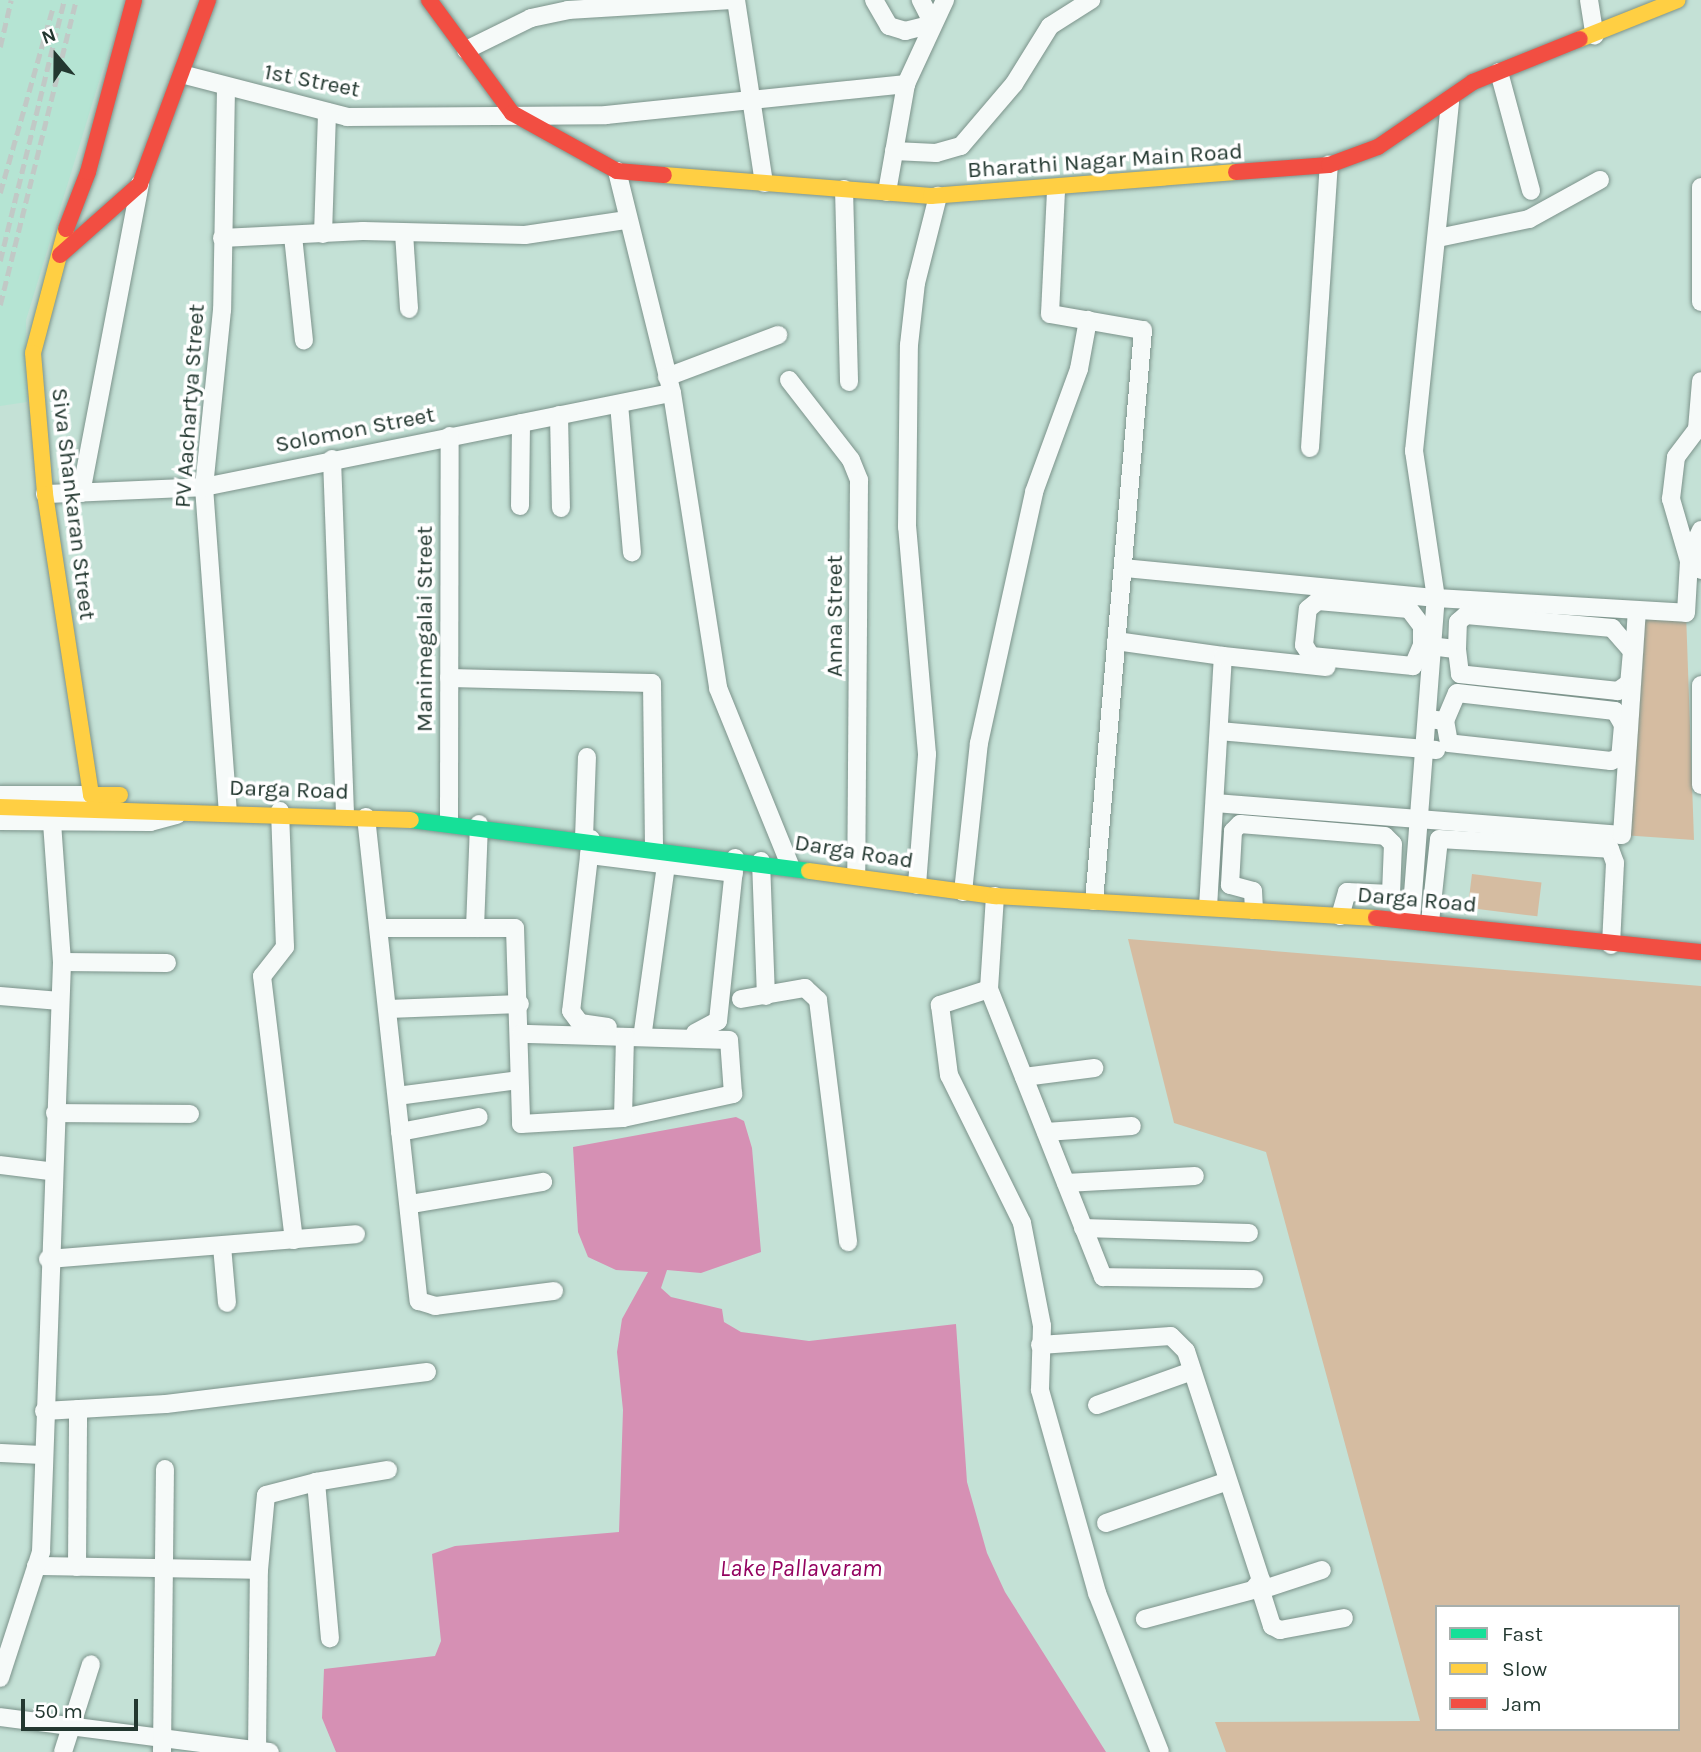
<!DOCTYPE html>
<html>
<head>
<meta charset="utf-8">
<style>
  body { margin:0 }
  #map { position:relative; width:1701px; height:1752px; overflow:hidden; background:#c4e1d6; font-family:Karla,sans-serif }
  div>[style] { position:absolute }
  [style*='--x'] { left:calc(var(--x)*1px); top:calc(var(--y)*1px); width:calc(var(--w)*1px); rotate:calc(var(--a)*1deg) }
  .built>* { inset:0; background:#b5e4d3 }
  .green>* { inset:0; background:#d5bca1; transform-origin:0 0 }
  .water>* { inset:0; background:#d690b4 }
  .roads { filter:drop-shadow(0 0 2px #7c938b) drop-shadow(0 0 2px #7c938b) }
  .street>* { height:18px; margin:-9px; padding:0 9px; transform-origin:9px; border-radius:9px; background:#f6faf9 }
  .fast>* { height:16px; margin:-8px; padding:0 8px; transform-origin:8px; border-radius:8px; background:#16e098 }
  .slow>* { height:16px; margin:-8px; padding:0 8px; transform-origin:8px; border-radius:8px; background:#ffcf43 }
  .jam>* { height:16px; margin:-8px; padding:0 8px; transform-origin:8px; border-radius:8px; background:#f24e42 }
  .rail>* { height:4.5px; margin-top:-2.25px; transform-origin:0; background:repeating-linear-gradient(90deg,#c1c9c6 0 10px,transparent 0 15px) }
  span { translate:-50% -50%; white-space:nowrap; text-align:center; line-height:1.15; -webkit-text-stroke:7px #fff; paint-order:stroke }
  .street-label { font-size:23px; color:#233830 }
  .water-label { font-size:24px; color:#93025f; font-style:italic }
  .legend { position:absolute; left:1435px; top:1605px; width:245px; height:126px; box-sizing:border-box; background:#fff; border:2px solid #a7afac; margin:0; padding:9px 12px; list-style:none; font-size:21px; color:#233830 }
  .legend li { display:flex; align-items:center; gap:14px; height:35px }
  .legend b { width:35px; border:2px solid #a7afac }
  .north { position:absolute; left:21px; top:21px; width:70px; height:70px; -webkit-text-stroke:5px #fff; paint-order:stroke; rotate:340deg; font-size:19px; font-weight:700; line-height:28px; text-align:center; color:#233830 }
  .north::after { content:''; display:block; margin:auto; width:24px; height:32px; background:#233830; clip-path:polygon(50% 0,100% 100%,50% 72%,0 100%) }
  .scale { position:absolute; left:21px; top:1699px; width:117px; height:32px; box-sizing:border-box; border:4px solid #233830; border-top:0; padding-left:9px; font-size:21px; line-height:24px; white-space:nowrap; color:#233830; -webkit-text-stroke:5px #fff; paint-order:stroke }
</style>
</head>
<body>
<div id="map">
  <div class="built">
    <div style="clip-path:polygon(0 0,124px 0,26px 320px,27px 402px,0 406px)"></div>
  </div>
  <div class="green">
    <div style="clip-path:polygon(1640px 610px,1686px 613px,1694px 840px,1622px 835px)"></div>
    <div style="left:1472px;top:874px;width:70px;height:34px;rotate:7deg"></div>
    <div style="clip-path:polygon(evenodd,1128px 939px,1701px 986px,1701px 1752px,1226px 1752px,1215px 1722px,1420px 1721px,1266px 1152px,1174px 1123px,1128px 939px,1437px 1607px,1678px 1607px,1678px 1729px,1437px 1729px,1437px 1607px)"></div>
  </div>
  <div class="water">
    <div style="clip-path:polygon(736px 1117px,744px 1121px,752px 1148px,761px 1252px,701px 1273px,667px 1270px,661px 1288px,671px 1297px,722px 1309px,724px 1322px,741px 1332px,809px 1341px,956px 1324px,967px 1482px,987px 1553px,1005px 1592px,1106px 1752px,336px 1752px,322px 1718px,324px 1669px,435px 1656px,441px 1641px,432px 1554px,455px 1546px,619px 1532px,623px 1410px,617px 1352px,622px 1319px,648px 1272px,616px 1270px,588px 1257px,578px 1232px,573px 1147px)"></div>
  </div>
  <div class="roads">
    <div class="street">
      <div style="--x:736;--y:0;--w:185;--a:81.3"></div>
      <div style="--x:874;--y:0;--w:30;--a:60"></div>
      <div style="--x:889;--y:26;--w:17;--a:17"></div>
      <div style="--x:905;--y:31;--w:29;--a:-14"></div>
      <div style="--x:933;--y:24;--w:27;--a:-117"></div>
      <div style="--x:1589;--y:0;--w:36;--a:81"></div>
      <div style="--x:466;--y:50;--w:72;--a:-26.2"></div>
      <div style="--x:531;--y:18;--w:38;--a:-12"></div>
      <div style="--x:568;--y:10;--w:164;--a:-3.5"></div>
      <div style="--x:1499;--y:72;--w:123;--a:74.9"></div>
      <div style="--x:189;--y:76;--w:163;--a:14.5"></div>
      <div style="--x:347;--y:117;--w:259;--a:-0.4"></div>
      <div style="--x:606;--y:115;--w:302;--a:-5.9"></div>
      <div style="--x:226;--y:88;--w:222;--a:91"></div>
      <div style="--x:222;--y:310;--w:178;--a:95.8"></div>
      <div style="--x:204;--y:487;--w:324;--a:85.8"></div>
      <div style="--x:894;--y:151;--w:42;--a:2.7"></div>
      <div style="--x:936;--y:153;--w:26;--a:-16"></div>
      <div style="--x:961;--y:146;--w:82;--a:-49.5"></div>
      <div style="--x:1014;--y:84;--w:68;--a:-58.2"></div>
      <div style="--x:1050;--y:26;--w:49;--a:-32.4"></div>
      <div style="--x:617;--y:171;--w:229;--a:76.1"></div>
      <div style="--x:672;--y:393;--w:299;--a:81.1"></div>
      <div style="--x:718;--y:688;--w:191;--a:67.9"></div>
      <div style="--x:1701;--y:187;--w:115;--a:90"></div>
      <div style="--x:844;--y:189;--w:193;--a:88.5"></div>
      <div style="--x:1056;--y:191;--w:123;--a:92.8"></div>
      <div style="--x:1050;--y:314;--w:94;--a:9.8"></div>
      <div style="--x:1143;--y:330;--w:573;--a:94.9"></div>
      <div style="--x:887;--y:192;--w:110;--a:-80"></div>
      <div style="--x:906;--y:84;--w:93;--a:-65.1"></div>
      <div style="--x:404;--y:233;--w:76;--a:86.2"></div>
      <div style="--x:323;--y:234;--w:122;--a:-88.1"></div>
      <div style="--x:293;--y:236;--w:105;--a:84"></div>
      <div style="--x:222;--y:238;--w:141;--a:-2.8"></div>
      <div style="--x:363;--y:231;--w:162;--a:1.4"></div>
      <div style="--x:525;--y:235;--w:103;--a:-8.4"></div>
      <div style="--x:1438;--y:238;--w:93;--a:-11.8"></div>
      <div style="--x:1529;--y:219;--w:81;--a:-28.8"></div>
      <div style="--x:667;--y:377;--w:119;--a:-20.7"></div>
      <div style="--x:789;--y:380;--w:101;--a:52.2"></div>
      <div style="--x:851;--y:460;--w:22;--a:68"></div>
      <div style="--x:859;--y:480;--w:395;--a:90.4"></div>
      <div style="--x:619;--y:404;--w:149;--a:85"></div>
      <div style="--x:559;--y:415;--w:93;--a:88.8"></div>
      <div style="--x:1310;--y:448;--w:284;--a:-86.2"></div>
      <div style="--x:332;--y:459;--w:355;--a:87.9"></div>
      <div style="--x:81;--y:493;--w:315;--a:-79.2"></div>
      <div style="--x:45;--y:494;--w:159;--a:-2.5"></div>
      <div style="--x:204;--y:487;--w:477;--a:-11.4"></div>
      <div style="--x:520;--y:506;--w:83;--a:-89.3"></div>
      <div style="--x:1701;--y:530;--w:17;--a:115"></div>
      <div style="--x:1694;--y:545;--w:26;--a:74"></div>
      <div style="--x:1124;--y:568;--w:313;--a:5.5"></div>
      <div style="--x:1436;--y:598;--w:250;--a:3.4"></div>
      <div style="--x:1686;--y:613;--w:52;--a:-86.7"></div>
      <div style="--x:1689;--y:561;--w:65;--a:-106.2"></div>
      <div style="--x:1671;--y:499;--w:42;--a:-83.2"></div>
      <div style="--x:1676;--y:457;--w:35;--a:-53"></div>
      <div style="--x:1697;--y:429;--w:48;--a:-85.2"></div>
      <div style="--x:1116;--y:641;--w:108;--a:8"></div>
      <div style="--x:1422;--y:645;--w:23;--a:113"></div>
      <div style="--x:1413;--y:666;--w:102;--a:-174.4"></div>
      <div style="--x:1311;--y:656;--w:13;--a:-122"></div>
      <div style="--x:1304;--y:645;--w:36;--a:-84"></div>
      <div style="--x:1308;--y:609;--w:13;--a:-39"></div>
      <div style="--x:1318;--y:601;--w:91;--a:5"></div>
      <div style="--x:1409;--y:609;--w:21;--a:53"></div>
      <div style="--x:1422;--y:626;--w:19;--a:90"></div>
      <div style="--x:1422;--y:645;--w:35;--a:7"></div>
      <div style="--x:1457;--y:649;--w:27;--a:-88"></div>
      <div style="--x:1458;--y:622;--w:11;--a:-41"></div>
      <div style="--x:1466;--y:615;--w:147;--a:5.1"></div>
      <div style="--x:1612;--y:628;--w:30;--a:49"></div>
      <div style="--x:1632;--y:651;--w:32;--a:95"></div>
      <div style="--x:1629;--y:683;--w:14;--a:144"></div>
      <div style="--x:1618;--y:691;--w:159;--a:-173.9"></div>
      <div style="--x:1460;--y:674;--w:25;--a:-97"></div>
      <div style="--x:449;--y:678;--w:203;--a:1.4"></div>
      <div style="--x:652;--y:683;--w:164;--a:89.3"></div>
      <div style="--x:1701;--y:685;--w:100;--a:90"></div>
      <div style="--x:1427;--y:719;--w:18;--a:6"></div>
      <div style="--x:1445;--y:721;--w:30;--a:-67"></div>
      <div style="--x:1457;--y:693;--w:159;--a:6.5"></div>
      <div style="--x:1615;--y:711;--w:16;--a:60"></div>
      <div style="--x:1623;--y:725;--w:32;--a:95"></div>
      <div style="--x:1620;--y:757;--w:10;--a:156"></div>
      <div style="--x:1611;--y:761;--w:163;--a:-173.7"></div>
      <div style="--x:1449;--y:743;--w:22;--a:-100"></div>
      <div style="--x:1219;--y:731;--w:218;--a:5"></div>
      <div style="--x:0;--y:795;--w:91;--a:0"></div>
      <div style="--x:1215;--y:803;--w:408;--a:4.5"></div>
      <div style="--x:1622;--y:835;--w:225;--a:-86.2"></div>
      <div style="--x:280;--y:811;--w:136;--a:87.9"></div>
      <div style="--x:285;--y:947;--w:37;--a:128"></div>
      <div style="--x:262;--y:976;--w:266;--a:83.1"></div>
      <div style="--x:366;--y:817;--w:487;--a:83.8"></div>
      <div style="--x:419;--y:1301;--w:17;--a:17"></div>
      <div style="--x:435;--y:1306;--w:120;--a:-7.2"></div>
      <div style="--x:0;--y:821;--w:150;--a:0.4"></div>
      <div style="--x:150;--y:822;--w:28;--a:-15"></div>
      <div style="--x:449;--y:822;--w:386;--a:-89.9"></div>
      <div style="--x:584;--y:838;--w:81;--a:-87.9"></div>
      <div style="--x:591;--y:839;--w:173;--a:96.6"></div>
      <div style="--x:571;--y:1011;--w:15;--a:53"></div>
      <div style="--x:580;--y:1023;--w:28;--a:8"></div>
      <div style="--x:589;--y:855;--w:146;--a:7.1"></div>
      <div style="--x:761;--y:861;--w:135;--a:87.9"></div>
      <div style="--x:917;--y:885;--w:131;--a:-85.6"></div>
      <div style="--x:927;--y:754;--w:228;--a:-95"></div>
      <div style="--x:907;--y:527;--w:182;--a:-89.4"></div>
      <div style="--x:909;--y:345;--w:62;--a:-83.6"></div>
      <div style="--x:916;--y:283;--w:90;--a:-75.8"></div>
      <div style="--x:963;--y:892;--w:150;--a:-83.9"></div>
      <div style="--x:979;--y:743;--w:257;--a:-77.6"></div>
      <div style="--x:1034;--y:492;--w:131;--a:-69.9"></div>
      <div style="--x:1079;--y:369;--w:50;--a:-79.6"></div>
      <div style="--x:995;--y:896;--w:93;--a:93.7"></div>
      <div style="--x:989;--y:989;--w:52;--a:161.9"></div>
      <div style="--x:940;--y:1005;--w:71;--a:82.7"></div>
      <div style="--x:949;--y:1075;--w:165;--a:63.7"></div>
      <div style="--x:1022;--y:1223;--w:105;--a:79"></div>
      <div style="--x:1042;--y:1326;--w:64;--a:91.8"></div>
      <div style="--x:1040;--y:1390;--w:211;--a:74.3"></div>
      <div style="--x:1097;--y:1593;--w:171;--a:68.4"></div>
      <div style="--x:1208;--y:907;--w:251;--a:-86.6"></div>
      <div style="--x:1223;--y:656;--w:104;--a:6.1"></div>
      <div style="--x:1254;--y:910;--w:19;--a:-93"></div>
      <div style="--x:1253;--y:891;--w:24;--a:-165"></div>
      <div style="--x:1230;--y:885;--w:54;--a:-86.8"></div>
      <div style="--x:1233;--y:831;--w:10;--a:-45"></div>
      <div style="--x:1240;--y:824;--w:145;--a:4.7"></div>
      <div style="--x:1385;--y:836;--w:11;--a:45"></div>
      <div style="--x:1393;--y:844;--w:50;--a:92.3"></div>
      <div style="--x:1391;--y:894;--w:44;--a:-177.4"></div>
      <div style="--x:1347;--y:892;--w:25;--a:106"></div>
      <div style="--x:1411;--y:920;--w:323;--a:-85.6"></div>
      <div style="--x:1436;--y:598;--w:149;--a:-98.5"></div>
      <div style="--x:1414;--y:451;--w:351;--a:-84.1"></div>
      <div style="--x:1430;--y:922;--w:83;--a:-83.8"></div>
      <div style="--x:1439;--y:839;--w:171;--a:3.3"></div>
      <div style="--x:1610;--y:849;--w:15;--a:70"></div>
      <div style="--x:1615;--y:863;--w:82;--a:92.8"></div>
      <div style="--x:380;--y:928;--w:135;--a:0"></div>
      <div style="--x:515;--y:928;--w:196;--a:88.2"></div>
      <div style="--x:521;--y:1124;--w:102;--a:-3.4"></div>
      <div style="--x:623;--y:1118;--w:113;--a:-12.3"></div>
      <div style="--x:733;--y:1094;--w:54;--a:-94.2"></div>
      <div style="--x:729;--y:1040;--w:208;--a:-178.3"></div>
      <div style="--x:475;--y:928;--w:104;--a:-87.8"></div>
      <div style="--x:62;--y:962;--w:105;--a:0.5"></div>
      <div style="--x:989;--y:989;--w:310;--a:68.4"></div>
      <div style="--x:1103;--y:1277;--w:151;--a:0.8"></div>
      <div style="--x:0;--y:996;--w:60;--a:4.8"></div>
      <div style="--x:741;--y:999;--w:65;--a:-9.8"></div>
      <div style="--x:805;--y:988;--w:18;--a:43"></div>
      <div style="--x:818;--y:1000;--w:244;--a:82.9"></div>
      <div style="--x:388;--y:1009;--w:132;--a:-2.2"></div>
      <div style="--x:643;--y:1031;--w:168;--a:-82.1"></div>
      <div style="--x:695;--y:1033;--w:26;--a:-28"></div>
      <div style="--x:718;--y:1021;--w:164;--a:-84"></div>
      <div style="--x:1024;--y:1077;--w:71;--a:-7.3"></div>
      <div style="--x:397;--y:1096;--w:122;--a:-7.5"></div>
      <div style="--x:55;--y:1113;--w:135;--a:0.4"></div>
      <div style="--x:623;--y:1118;--w:81;--a:-88.6"></div>
      <div style="--x:400;--y:1132;--w:80;--a:-10.8"></div>
      <div style="--x:1046;--y:1132;--w:86;--a:-4"></div>
      <div style="--x:0;--y:1165;--w:49;--a:7"></div>
      <div style="--x:1066;--y:1183;--w:129;--a:-3.1"></div>
      <div style="--x:411;--y:1204;--w:134;--a:-9.5"></div>
      <div style="--x:1083;--y:1228;--w:166;--a:1.7"></div>
      <div style="--x:222;--y:1246;--w:57;--a:85"></div>
      <div style="--x:48;--y:1259;--w:309;--a:-4.6"></div>
      <div style="--x:1040;--y:1345;--w:131;--a:-3.9"></div>
      <div style="--x:1171;--y:1336;--w:21;--a:45"></div>
      <div style="--x:1186;--y:1351;--w:241;--a:71.9"></div>
      <div style="--x:1261;--y:1580;--w:13;--a:129"></div>
      <div style="--x:1253;--y:1590;--w:112;--a:165"></div>
      <div style="--x:1097;--y:1405;--w:101;--a:-19.7"></div>
      <div style="--x:44;--y:1411;--w:122;--a:-3.3"></div>
      <div style="--x:166;--y:1404;--w:263;--a:-7"></div>
      <div style="--x:0;--y:1453;--w:43;--a:2.7"></div>
      <div style="--x:316;--y:1482;--w:73;--a:-9.5"></div>
      <div style="--x:1106;--y:1523;--w:126;--a:-19"></div>
      <div style="--x:36;--y:1566;--w:223;--a:1"></div>
      <div style="--x:259;--y:1570;--w:75;--a:-84.7"></div>
      <div style="--x:266;--y:1495;--w:52;--a:-14.6"></div>
      <div style="--x:316;--y:1482;--w:157;--a:84.9"></div>
      <div style="--x:77;--y:1567;--w:158;--a:-89.6"></div>
      <div style="--x:1259;--y:1585;--w:43;--a:72.4"></div>
      <div style="--x:1272;--y:1626;--w:9;--a:27"></div>
      <div style="--x:1280;--y:1630;--w:65;--a:-10.6"></div>
      <div style="--x:1261;--y:1590;--w:64;--a:-18.2"></div>
      <div style="--x:0;--y:1678;--w:133;--a:-72"></div>
      <div style="--x:41;--y:1552;--w:590;--a:-87.96"></div>
      <div style="--x:62;--y:962;--w:140;--a:-94.1"></div>
      <div style="--x:0;--y:1717;--w:272;--a:7.4"></div>
      <div style="--x:63;--y:1752;--w:92;--a:-72.3"></div>
      <div style="--x:162;--y:1752;--w:283;--a:-89.4"></div>
      <div style="--x:257;--y:1752;--w:182;--a:-89.4"></div>
    </div>
    <div class="fast">
      <div style="--x:411;--y:820;--w:401;--a:7.3"></div>
    </div>
    <div class="slow">
      <div style="--x:1580;--y:39;--w:105;--a:-21.7"></div>
      <div style="--x:664;--y:175;--w:268;--a:4.5"></div>
      <div style="--x:931;--y:196;--w:306;--a:-4.5"></div>
      <div style="--x:66;--y:229;--w:128;--a:104.9"></div>
      <div style="--x:33;--y:353;--w:142;--a:85.1"></div>
      <div style="--x:45;--y:494;--w:304;--a:81.3"></div>
      <div style="--x:91;--y:795;--w:29;--a:0"></div>
      <div style="--x:0;--y:807;--w:411;--a:1.8"></div>
      <div style="--x:809;--y:871;--w:188;--a:7.7"></div>
      <div style="--x:995;--y:896;--w:382;--a:3.3"></div>
    </div>
    <div class="jam">
      <div style="--x:429;--y:0;--w:140;--a:53.7"></div>
      <div style="--x:512;--y:113;--w:120;--a:28.9"></div>
      <div style="--x:617;--y:171;--w:47;--a:4.9"></div>
      <div style="--x:1236;--y:172;--w:93;--a:-4.3"></div>
      <div style="--x:1329;--y:165;--w:52;--a:-20.2"></div>
      <div style="--x:1378;--y:147;--w:115;--a:-34.4"></div>
      <div style="--x:1473;--y:82;--w:115;--a:-21.9"></div>
      <div style="--x:66;--y:229;--w:61;--a:-68.9"></div>
      <div style="--x:88;--y:172;--w:178;--a:-75"></div>
      <div style="--x:60;--y:255;--w:107;--a:-41.6"></div>
      <div style="--x:140;--y:184;--w:196;--a:-69.7"></div>
      <div style="--x:1376;--y:918;--w:327;--a:6"></div>
    </div>
  </div>
  <div class="rail">
    <div style="--x:0;--y:47;--w:48;--a:-76.8"></div>
    <div style="--x:0;--y:193;--w:193;--a:-74.1"></div>
    <div style="--x:0;--y:261;--w:269;--a:-76.2"></div>
    <div style="--x:0;--y:305;--w:314;--a:-76"></div>
  </div>
  <div class="street-label">
    <span style="left:312px;top:81px;rotate:11deg">1st Street</span>
    <span style="left:1105px;top:161px;rotate:-4deg">Bharathi Nagar Main Road</span>
    <span style="left:190px;top:406px;rotate:-86deg">PV Aachartya Street</span>
    <span style="left:355px;top:430px;rotate:-11deg">Solomon Street</span>
    <span style="left:73px;top:504px;rotate:83deg">Siva Shankaran Street</span>
    <span style="left:835px;top:616px;rotate:-90deg">Anna Street</span>
    <span style="left:425px;top:629px;rotate:-90deg">Manimegalai Street</span>
    <span style="left:289px;top:790px;rotate:2deg">Darga Road</span>
    <span style="left:854px;top:852px;rotate:9deg">Darga Road</span>
    <span style="left:1417px;top:900px;rotate:5deg">Darga Road</span>
  </div>
  <div class="water-label">
    <span style="left:801px;top:1569px">Lake Pallavaram</span>
  </div>
  <ul class="legend">
  <li><b style="height:9px;background:#16e098"></b>Fast</li>
  <li><b style="height:9px;background:#ffcf43"></b>Slow</li>
  <li><b style="height:9px;background:#f24e42"></b>Jam</li>
  </ul>
  <div class="north">N</div>
  <div class="scale">50 m</div>
</div>
</body>
</html>
